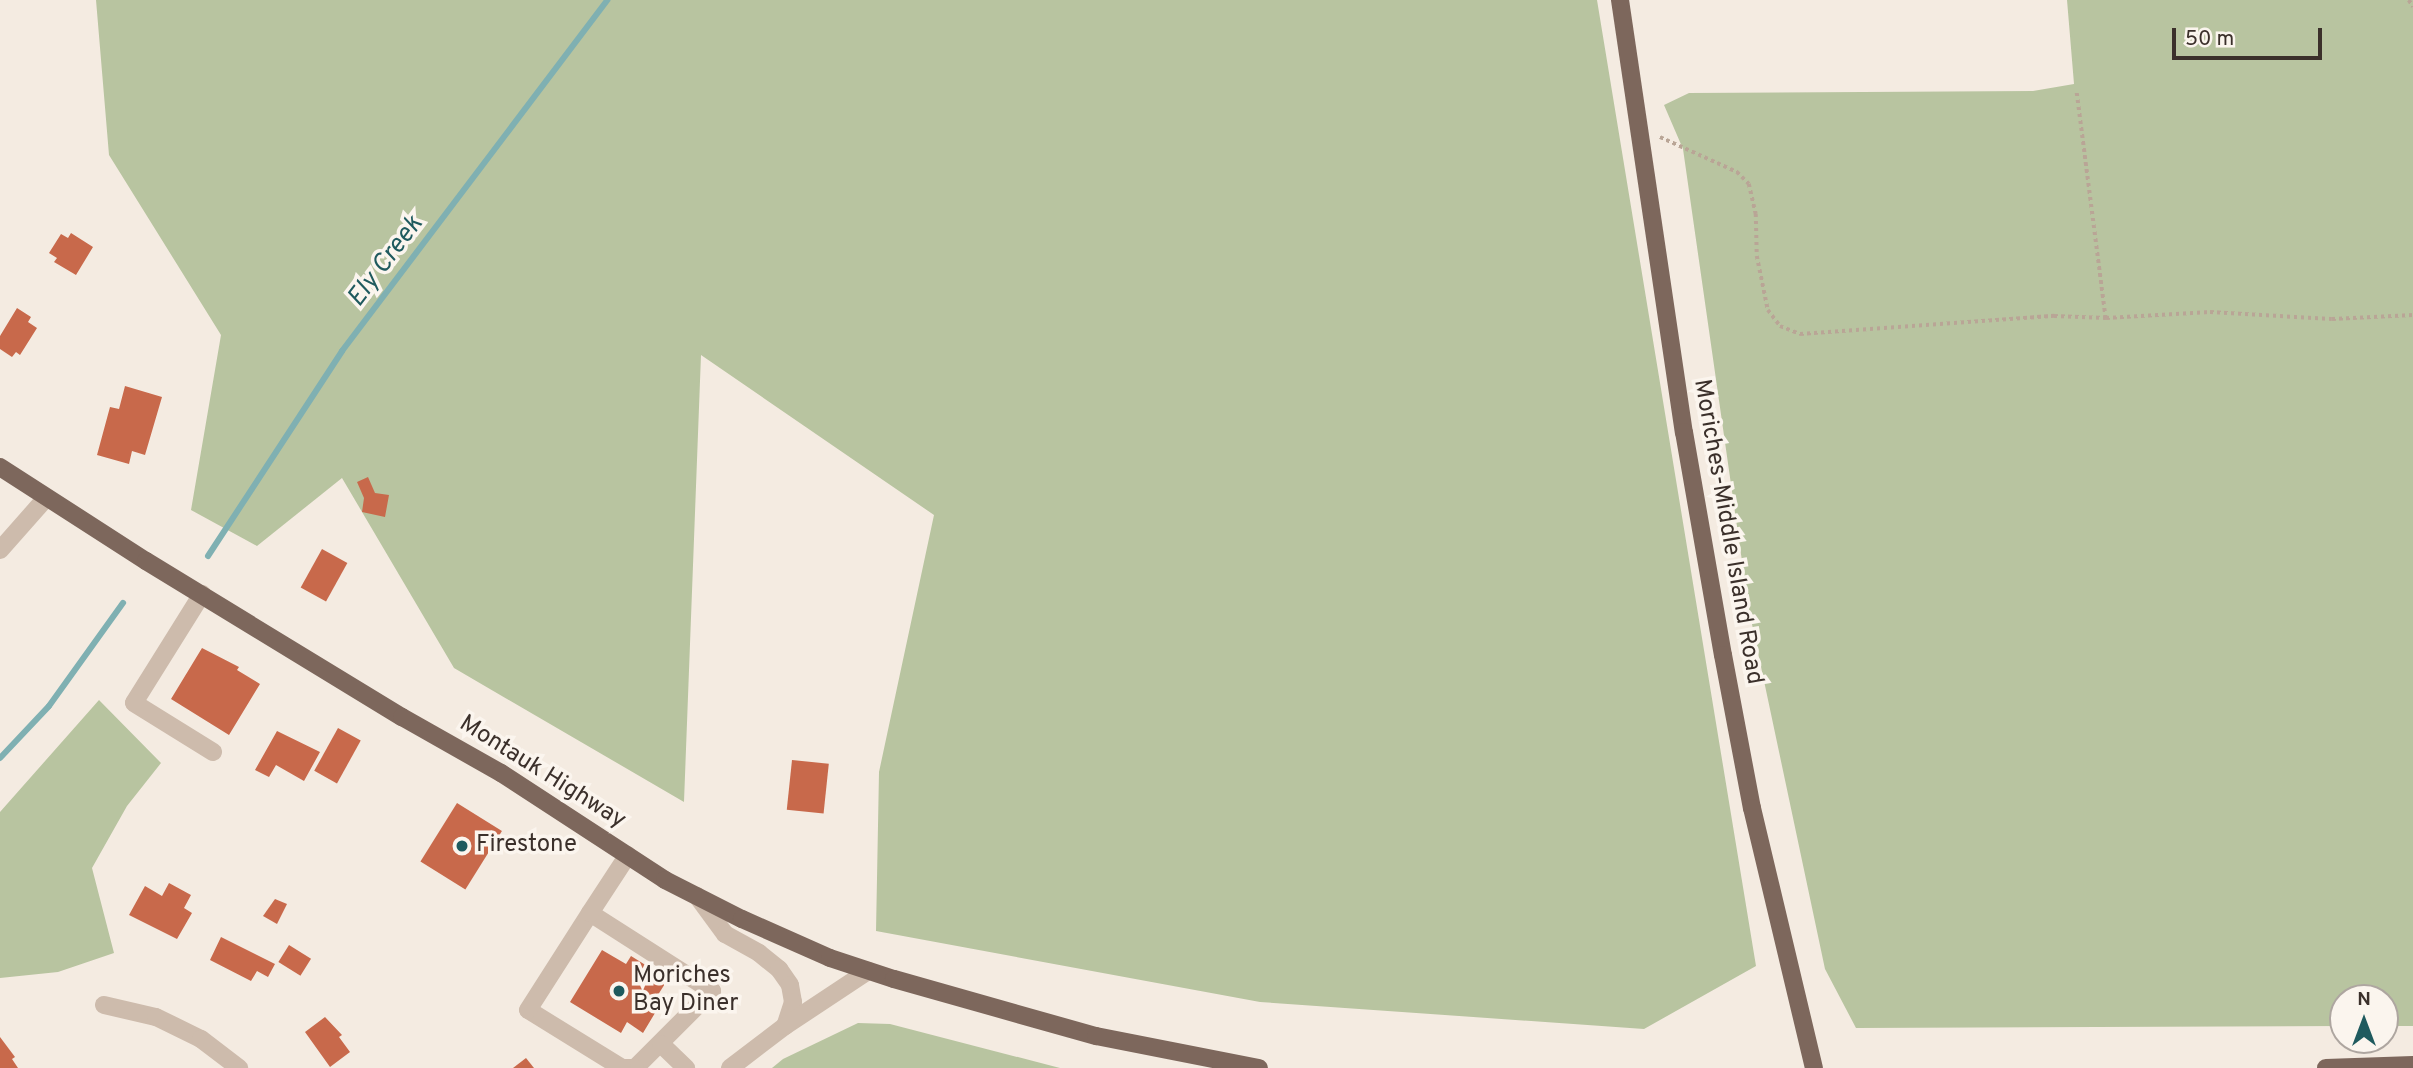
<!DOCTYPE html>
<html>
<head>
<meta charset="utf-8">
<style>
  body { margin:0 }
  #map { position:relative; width:2413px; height:1068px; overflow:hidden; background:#f4ebe1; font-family:Overpass,sans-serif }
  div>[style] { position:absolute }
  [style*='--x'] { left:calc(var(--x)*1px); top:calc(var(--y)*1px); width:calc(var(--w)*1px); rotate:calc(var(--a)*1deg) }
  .green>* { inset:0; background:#b8c4a0 }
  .stream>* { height:6px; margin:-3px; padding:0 3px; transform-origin:3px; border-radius:3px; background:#7fb0b2 }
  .building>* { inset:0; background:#c8694b; transform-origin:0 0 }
  .path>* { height:3.5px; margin-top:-1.75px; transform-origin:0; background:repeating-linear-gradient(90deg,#b9a596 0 3.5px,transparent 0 7px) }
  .minor>* { height:18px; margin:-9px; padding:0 9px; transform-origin:9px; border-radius:9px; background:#cdbbac }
  .major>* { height:18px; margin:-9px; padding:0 9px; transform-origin:9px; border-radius:9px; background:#7d675c }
  .dots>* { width:19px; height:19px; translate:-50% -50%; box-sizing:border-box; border:4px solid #fbf5ee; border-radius:50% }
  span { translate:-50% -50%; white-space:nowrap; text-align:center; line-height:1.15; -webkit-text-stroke:7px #fbf5ee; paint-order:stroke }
  .street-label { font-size:24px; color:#3b302b }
  .poi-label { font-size:24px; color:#3b302b }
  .left { translate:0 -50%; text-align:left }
  .water-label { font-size:26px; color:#1f5a5e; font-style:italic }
  .north { position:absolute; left:2329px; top:984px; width:70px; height:70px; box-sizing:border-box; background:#fbf5ee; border:2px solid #aea6a0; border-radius:50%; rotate:0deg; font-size:19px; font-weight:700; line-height:28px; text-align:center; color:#3b302b }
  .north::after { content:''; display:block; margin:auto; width:24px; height:32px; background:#1f5a5e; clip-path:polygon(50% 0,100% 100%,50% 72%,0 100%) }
  .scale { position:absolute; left:2172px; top:28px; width:150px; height:32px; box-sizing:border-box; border:4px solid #3b302b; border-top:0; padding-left:9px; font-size:21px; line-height:24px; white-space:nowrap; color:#3b302b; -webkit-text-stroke:5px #fbf5ee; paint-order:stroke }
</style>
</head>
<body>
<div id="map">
  <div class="green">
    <div style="clip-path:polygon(96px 0,1597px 0,1756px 966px,1644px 1029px,1260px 1002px,876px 931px,879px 772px,934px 515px,701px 355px,684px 802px,454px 668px,342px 478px,257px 546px,191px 510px,221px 335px,109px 155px)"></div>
    <div style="clip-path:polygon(2067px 0,2413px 0,2413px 1026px,2385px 1026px,2385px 998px,2343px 998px,2343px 1026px,1856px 1028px,1825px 969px,1749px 610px,1683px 149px,1664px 105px,1689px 93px,2033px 91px,2074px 84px)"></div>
    <div style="clip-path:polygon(99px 700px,161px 763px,127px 806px,92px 868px,114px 953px,58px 972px,0 978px,0 812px)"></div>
    <div style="clip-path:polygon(858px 1023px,890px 1024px,1060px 1068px,772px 1068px,783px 1059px)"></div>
  </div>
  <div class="stream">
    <div style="--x:208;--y:556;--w:245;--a:-56.8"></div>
    <div style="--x:342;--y:351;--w:440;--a:-52.9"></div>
    <div style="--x:0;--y:758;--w:71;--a:-46.7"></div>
    <div style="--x:49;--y:706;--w:127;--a:-54.3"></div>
  </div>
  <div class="building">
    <div style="clip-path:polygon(71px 233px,93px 247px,76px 275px,54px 262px,57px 258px,49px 253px,61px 234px,68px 238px)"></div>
    <div style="clip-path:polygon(17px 308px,31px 317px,28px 322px,37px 328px,20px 355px,16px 352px,12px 357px,0 349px,0 336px)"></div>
    <div style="clip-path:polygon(125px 386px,162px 397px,145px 455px,132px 451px,129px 464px,97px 455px,110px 407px,119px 409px)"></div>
    <div style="clip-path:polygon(368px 477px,375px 493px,389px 495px,385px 517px,362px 512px,364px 498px,357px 482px)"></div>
    <div style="left:322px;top:549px;width:29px;height:44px;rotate:29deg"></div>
    <div style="clip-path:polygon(202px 648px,239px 667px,237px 670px,260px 684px,229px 735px,171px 699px)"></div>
    <div style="left:338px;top:728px;width:26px;height:49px;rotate:29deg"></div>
    <div style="clip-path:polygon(277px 731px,320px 752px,304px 781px,276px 765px,269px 777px,255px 770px)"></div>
    <div style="left:792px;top:760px;width:37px;height:50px;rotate:6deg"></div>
    <div style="left:457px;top:803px;width:53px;height:69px;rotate:32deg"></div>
    <div style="clip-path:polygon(169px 883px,191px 895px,184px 908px,192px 913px,177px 939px,129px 915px,145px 886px,162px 896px)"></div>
    <div style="clip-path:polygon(275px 899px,287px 904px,277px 924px,263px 916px)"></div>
    <div style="clip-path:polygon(221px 937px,275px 964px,268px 977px,257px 971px,251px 981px,210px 960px)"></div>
    <div style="left:289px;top:945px;width:26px;height:20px;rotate:32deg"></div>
    <div style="clip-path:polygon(602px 950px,626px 964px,631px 956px,668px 979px,649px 1009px,655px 1013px,643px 1033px,627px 1022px,621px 1033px,570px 1002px)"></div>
    <div style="clip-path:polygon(325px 1017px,342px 1035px,339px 1037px,350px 1052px,330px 1067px,305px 1032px)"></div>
    <div style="clip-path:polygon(0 1037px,15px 1057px,12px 1059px,18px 1068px,0 1068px)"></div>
    <div style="clip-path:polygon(526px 1058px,534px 1068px,513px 1068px)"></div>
  </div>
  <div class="path">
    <div style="--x:2409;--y:0;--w:8;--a:60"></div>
    <div style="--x:2077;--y:93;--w:227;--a:82.7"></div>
    <div style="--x:1660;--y:137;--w:85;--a:24.4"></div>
    <div style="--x:1737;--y:172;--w:17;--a:45"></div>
    <div style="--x:1749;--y:184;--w:31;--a:77"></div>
    <div style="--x:1756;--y:214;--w:42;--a:88.6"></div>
    <div style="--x:1757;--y:256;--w:55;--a:78.5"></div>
    <div style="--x:1768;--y:310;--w:20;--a:53"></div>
    <div style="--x:1780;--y:326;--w:22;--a:22"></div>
    <div style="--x:1800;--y:334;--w:255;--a:-4.1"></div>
    <div style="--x:2054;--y:316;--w:52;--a:2.2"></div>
    <div style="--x:2106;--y:318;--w:104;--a:-3.3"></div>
    <div style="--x:2210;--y:312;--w:122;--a:3.3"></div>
    <div style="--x:2332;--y:319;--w:81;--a:-2.8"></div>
  </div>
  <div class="minor">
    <div style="--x:0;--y:550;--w:69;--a:-48.5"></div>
    <div style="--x:202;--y:594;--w:128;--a:122"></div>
    <div style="--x:134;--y:703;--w:93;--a:31.8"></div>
    <div style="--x:697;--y:896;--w:47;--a:53.6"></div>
    <div style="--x:725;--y:934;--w:39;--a:29"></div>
    <div style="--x:759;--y:953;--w:26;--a:39"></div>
    <div style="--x:779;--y:969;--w:19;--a:55"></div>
    <div style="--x:790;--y:985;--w:17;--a:80"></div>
    <div style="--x:793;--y:1002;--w:25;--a:108"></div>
    <div style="--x:590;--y:913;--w:145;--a:32.6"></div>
    <div style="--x:712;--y:991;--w:109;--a:135"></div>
    <div style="--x:635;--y:1068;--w:13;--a:180"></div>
    <div style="--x:622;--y:1068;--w:110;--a:-148.3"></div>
    <div style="--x:528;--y:1010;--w:115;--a:-57.4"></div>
    <div style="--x:590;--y:913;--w:69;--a:-56.8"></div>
    <div style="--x:104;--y:1005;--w:53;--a:13"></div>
    <div style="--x:156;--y:1017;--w:50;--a:26.1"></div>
    <div style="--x:201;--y:1039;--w:48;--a:37.3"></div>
    <div style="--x:661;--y:1044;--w:35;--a:44"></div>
    <div style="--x:730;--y:1068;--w:69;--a:-37.4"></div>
    <div style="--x:785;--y:1026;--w:100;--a:-33.5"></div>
  </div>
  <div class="major">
    <div style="--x:1620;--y:0;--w:437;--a:81.6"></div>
    <div style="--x:1684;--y:432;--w:226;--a:80.1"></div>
    <div style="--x:1723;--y:655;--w:156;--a:79.3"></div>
    <div style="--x:1752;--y:808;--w:267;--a:76.6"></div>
    <div style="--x:0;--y:467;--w:174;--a:32.8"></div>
    <div style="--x:146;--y:561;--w:300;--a:31.4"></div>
    <div style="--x:402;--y:717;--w:114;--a:29.5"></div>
    <div style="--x:501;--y:773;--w:196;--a:33.1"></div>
    <div style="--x:665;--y:880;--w:86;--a:26.9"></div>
    <div style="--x:742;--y:919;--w:96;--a:23.9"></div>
    <div style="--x:830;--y:958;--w:67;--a:18.2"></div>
    <div style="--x:894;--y:979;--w:210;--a:15.8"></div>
    <div style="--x:1096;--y:1036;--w:166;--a:11.1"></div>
    <div style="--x:2326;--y:1068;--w:87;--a:-2"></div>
  </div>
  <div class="dots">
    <div style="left:462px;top:846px;background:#1f5a5e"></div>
    <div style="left:619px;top:991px;background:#1f5a5e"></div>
  </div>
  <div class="street-label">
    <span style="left:1727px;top:532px;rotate:80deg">Moriches-Middle Island Road</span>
    <span style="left:542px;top:773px;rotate:32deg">Montauk Highway</span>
  </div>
  <div class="poi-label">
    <span class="left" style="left:476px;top:846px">Firestone</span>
    <span class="left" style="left:633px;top:991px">Moriches<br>Bay Diner</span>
  </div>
  <div class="water-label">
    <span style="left:386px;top:262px;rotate:-53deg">Ely Creek</span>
  </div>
  <div class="north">N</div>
  <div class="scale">50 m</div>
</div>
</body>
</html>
